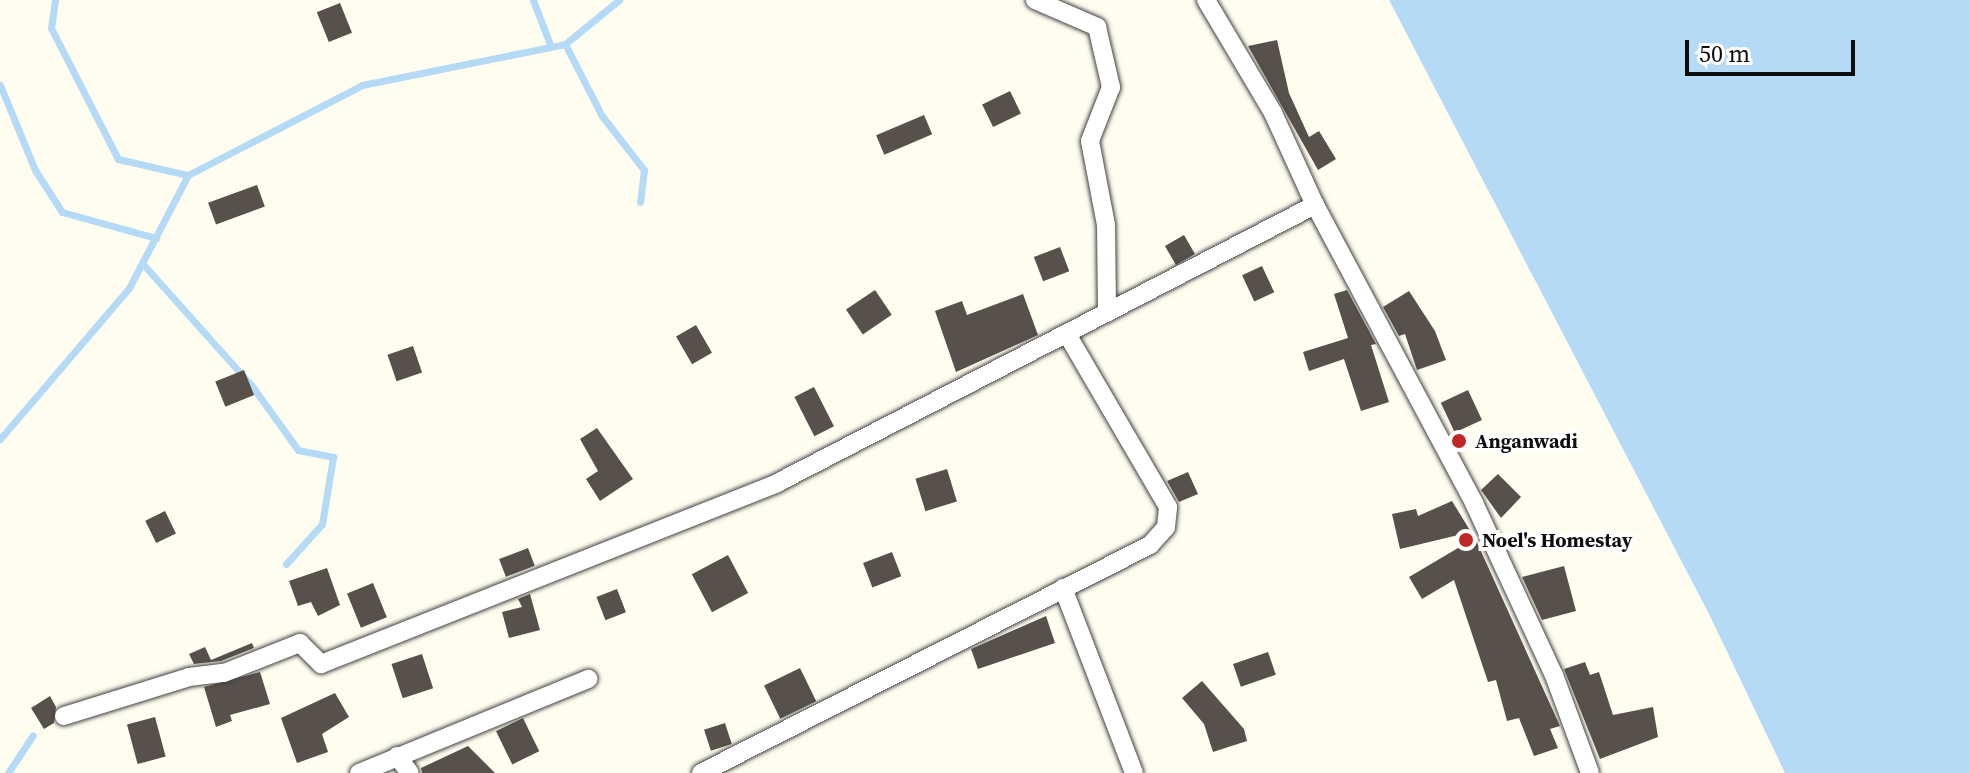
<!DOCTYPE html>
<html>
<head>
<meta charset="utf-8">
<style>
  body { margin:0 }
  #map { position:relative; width:1969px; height:773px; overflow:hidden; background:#fffdf0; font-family:"Source Serif 4",serif }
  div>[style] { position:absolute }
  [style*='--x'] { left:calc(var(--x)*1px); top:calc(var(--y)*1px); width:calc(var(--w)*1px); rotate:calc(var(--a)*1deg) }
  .water>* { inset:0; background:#b5daf6 }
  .stream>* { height:7px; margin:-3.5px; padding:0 3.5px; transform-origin:3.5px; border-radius:3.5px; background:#b5daf6 }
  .building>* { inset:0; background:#57504b; transform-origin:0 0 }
  .roads { filter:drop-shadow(0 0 2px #414141) drop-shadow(0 0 2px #414141) }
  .minor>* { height:18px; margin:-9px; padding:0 9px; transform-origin:9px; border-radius:9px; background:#fff }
  .dots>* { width:22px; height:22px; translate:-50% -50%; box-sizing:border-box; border:4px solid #fff; border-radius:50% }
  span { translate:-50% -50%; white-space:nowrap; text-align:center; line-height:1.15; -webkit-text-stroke:8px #fff; paint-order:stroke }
  .poi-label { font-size:20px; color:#0e0e0e; font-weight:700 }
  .left { translate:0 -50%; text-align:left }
  .scale { position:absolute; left:1685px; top:40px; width:170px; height:36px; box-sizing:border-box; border:4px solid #0e0e0e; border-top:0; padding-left:10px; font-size:24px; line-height:28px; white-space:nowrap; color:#0e0e0e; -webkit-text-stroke:6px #fff; paint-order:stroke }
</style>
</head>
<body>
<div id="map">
  <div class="water">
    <div style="clip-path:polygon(1389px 0,1969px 0,1969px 773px,1785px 773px,1710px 616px)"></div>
  </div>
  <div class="stream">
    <div style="--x:55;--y:0;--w:28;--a:98"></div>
    <div style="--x:51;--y:28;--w:147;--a:62.9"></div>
    <div style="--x:118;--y:159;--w:72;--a:12.9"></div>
    <div style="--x:533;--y:0;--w:50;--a:69"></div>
    <div style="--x:565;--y:44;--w:81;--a:62.8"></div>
    <div style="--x:602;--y:116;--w:68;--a:52.1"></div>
    <div style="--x:644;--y:170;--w:32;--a:97"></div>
    <div style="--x:0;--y:85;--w:92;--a:67.6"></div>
    <div style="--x:35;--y:170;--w:50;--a:57.3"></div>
    <div style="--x:62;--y:212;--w:98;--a:15.5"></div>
    <div style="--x:142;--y:263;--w:165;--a:48.2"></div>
    <div style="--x:252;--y:386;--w:79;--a:54.3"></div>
    <div style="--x:298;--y:450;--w:36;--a:11"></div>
    <div style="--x:333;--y:457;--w:68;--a:99.3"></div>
    <div style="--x:322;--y:524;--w:54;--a:132"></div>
    <div style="--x:0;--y:439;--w:199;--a:-49.5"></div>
    <div style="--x:129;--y:288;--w:127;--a:-62.4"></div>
    <div style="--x:188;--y:175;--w:196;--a:-27.3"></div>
    <div style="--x:362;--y:85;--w:207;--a:-11.4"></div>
    <div style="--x:565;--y:44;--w:70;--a:-39.2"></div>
    <div style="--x:8;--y:773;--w:45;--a:-56.7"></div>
  </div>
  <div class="building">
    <div style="left:340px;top:3px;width:32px;height:25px;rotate:68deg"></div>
    <div style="clip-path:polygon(1277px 40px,1289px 93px,1309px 137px,1319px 131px,1336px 159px,1318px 170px,1248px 46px)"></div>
    <div style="left:1010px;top:91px;width:25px;height:31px;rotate:64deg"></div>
    <div style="left:924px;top:115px;width:21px;height:52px;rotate:67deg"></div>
    <div style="left:257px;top:185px;width:23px;height:52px;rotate:70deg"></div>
    <div style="left:1184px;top:235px;width:22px;height:22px;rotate:60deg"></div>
    <div style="left:1060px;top:247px;width:26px;height:28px;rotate:69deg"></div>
    <div style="left:1262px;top:266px;width:29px;height:22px;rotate:65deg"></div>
    <div style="left:875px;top:290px;width:30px;height:35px;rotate:56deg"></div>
    <div style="clip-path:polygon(1347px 290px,1376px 344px,1371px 345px,1389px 402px,1361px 411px,1344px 359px,1309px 371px,1303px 352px,1348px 338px,1334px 294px)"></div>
    <div style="clip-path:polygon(1409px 291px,1435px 331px,1446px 360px,1417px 370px,1405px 334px,1399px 336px,1383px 307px)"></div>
    <div style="clip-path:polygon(1023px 294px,1038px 335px,956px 372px,935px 311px,962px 301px,967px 315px)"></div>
    <div style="left:696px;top:325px;width:32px;height:23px;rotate:60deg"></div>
    <div style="left:413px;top:346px;width:28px;height:27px;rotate:71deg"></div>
    <div style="left:244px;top:370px;width:27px;height:31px;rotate:68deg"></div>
    <div style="left:814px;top:387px;width:44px;height:22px;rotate:63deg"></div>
    <div style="left:1468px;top:390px;width:33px;height:30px;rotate:65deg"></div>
    <div style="clip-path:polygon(597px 428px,633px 479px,600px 501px,586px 479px,598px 471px,580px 439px)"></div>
    <div style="left:947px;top:469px;width:34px;height:33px;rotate:73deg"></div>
    <div style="clip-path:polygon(1188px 472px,1198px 494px,1179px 502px,1167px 481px)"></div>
    <div style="clip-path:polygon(1498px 474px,1521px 497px,1501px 518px,1481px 490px)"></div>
    <div style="clip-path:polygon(1452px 501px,1471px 532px,1400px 549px,1392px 514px,1416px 509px,1418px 516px)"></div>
    <div style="left:165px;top:511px;width:25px;height:22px;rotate:64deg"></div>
    <div style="clip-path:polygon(1475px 538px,1560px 726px,1550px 729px,1558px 748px,1534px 756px,1519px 718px,1507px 721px,1496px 680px,1488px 682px,1454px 580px,1422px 599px,1409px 577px)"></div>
    <div style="left:528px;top:548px;width:19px;height:31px;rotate:69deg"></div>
    <div style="left:892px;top:552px;width:26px;height:31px;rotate:69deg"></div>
    <div style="left:728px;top:555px;width:43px;height:41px;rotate:62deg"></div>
    <div style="clip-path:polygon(1564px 566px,1576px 611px,1542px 620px,1522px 577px)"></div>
    <div style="clip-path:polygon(327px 568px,340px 605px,318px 616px,311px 602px,298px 606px,289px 581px)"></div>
    <div style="left:373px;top:583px;width:37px;height:28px;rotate:68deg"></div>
    <div style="left:617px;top:589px;width:25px;height:22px;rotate:69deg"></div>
    <div style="clip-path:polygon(530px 594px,540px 630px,509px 638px,502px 612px,522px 607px,518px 599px)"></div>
    <div style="clip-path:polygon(1046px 616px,1055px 643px,978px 669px,971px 649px)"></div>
    <div style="clip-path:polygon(252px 643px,254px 648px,221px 661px,194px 664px,189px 654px,205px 647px,211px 660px)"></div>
    <div style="left:1268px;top:652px;width:24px;height:37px;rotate:71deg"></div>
    <div style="left:422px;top:654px;width:36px;height:32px;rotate:72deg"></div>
    <div style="clip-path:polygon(1585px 662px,1590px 675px,1599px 672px,1613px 715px,1653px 707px,1658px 737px,1600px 759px,1564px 669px)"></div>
    <div style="left:800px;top:668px;width:37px;height:40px;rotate:64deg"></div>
    <div style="clip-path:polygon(260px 672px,270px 704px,230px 715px,232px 721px,216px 727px,204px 687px)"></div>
    <div style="clip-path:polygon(1202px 681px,1244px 729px,1247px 741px,1213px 752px,1204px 724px,1182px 698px)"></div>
    <div style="clip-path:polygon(335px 693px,349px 717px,322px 734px,328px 752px,297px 763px,281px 718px)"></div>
    <div style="clip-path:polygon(50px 696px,56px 707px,54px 723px,44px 729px,31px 708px)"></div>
    <div style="left:155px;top:717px;width:41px;height:29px;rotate:75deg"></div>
    <div style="left:523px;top:718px;width:37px;height:30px;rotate:64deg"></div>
    <div style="left:725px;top:723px;width:22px;height:22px;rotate:72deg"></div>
    <div style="clip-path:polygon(468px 746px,495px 773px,422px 773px,421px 768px)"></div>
  </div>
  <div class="roads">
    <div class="minor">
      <div style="--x:1035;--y:0;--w:68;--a:23.5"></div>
      <div style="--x:1097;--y:27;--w:62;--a:76.9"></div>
      <div style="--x:1111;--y:87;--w:58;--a:111.3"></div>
      <div style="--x:1090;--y:141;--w:86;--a:79.2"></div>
      <div style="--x:1106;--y:225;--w:88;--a:89.3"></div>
      <div style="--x:1206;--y:0;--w:131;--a:59.3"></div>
      <div style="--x:1273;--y:113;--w:101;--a:65.5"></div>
      <div style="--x:1315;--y:205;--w:338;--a:61.9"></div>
      <div style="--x:1474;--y:503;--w:190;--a:65.1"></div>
      <div style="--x:1554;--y:675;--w:104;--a:69.8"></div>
      <div style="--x:1063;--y:588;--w:198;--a:69"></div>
      <div style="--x:64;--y:716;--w:131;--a:-17.3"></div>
      <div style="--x:189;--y:677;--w:35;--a:-7"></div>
      <div style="--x:224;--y:673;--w:82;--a:-21.5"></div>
      <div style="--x:300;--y:643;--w:30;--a:45"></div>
      <div style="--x:321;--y:664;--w:491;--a:-21.6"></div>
      <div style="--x:777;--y:483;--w:606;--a:-27.33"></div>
      <div style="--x:397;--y:756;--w:21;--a:53"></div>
      <div style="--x:359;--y:773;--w:248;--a:-22.3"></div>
      <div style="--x:701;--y:773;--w:504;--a:-26.92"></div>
      <div style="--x:1150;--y:545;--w:24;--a:-48"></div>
      <div style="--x:1166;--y:527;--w:20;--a:-84"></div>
      <div style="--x:1168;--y:507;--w:200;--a:-120.3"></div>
    </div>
  </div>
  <div class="dots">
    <div style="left:1459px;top:441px;background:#c02725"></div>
    <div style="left:1466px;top:540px;background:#c02725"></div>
  </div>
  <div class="poi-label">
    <span class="left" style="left:1475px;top:441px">Anganwadi</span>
    <span class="left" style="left:1482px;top:540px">Noel's Homestay</span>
  </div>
  <div class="scale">50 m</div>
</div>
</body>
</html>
